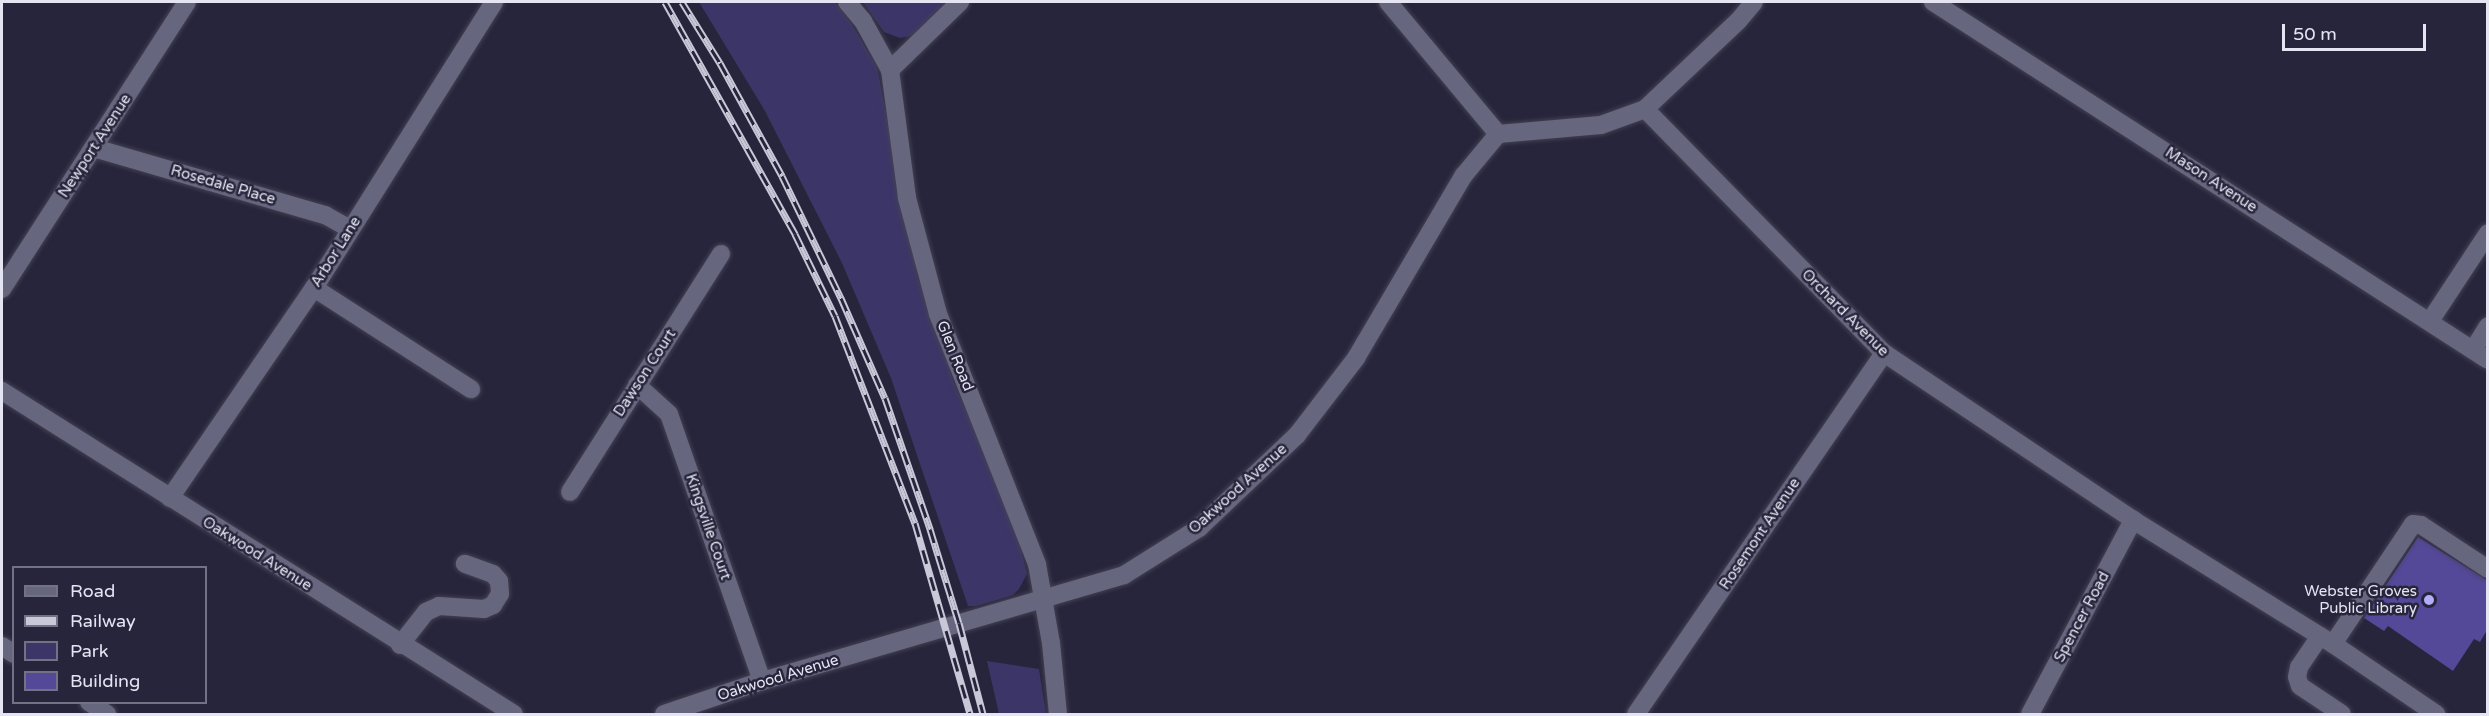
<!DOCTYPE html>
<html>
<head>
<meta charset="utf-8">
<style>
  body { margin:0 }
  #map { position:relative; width:2489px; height:716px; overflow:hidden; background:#27253b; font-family:"Varela Round",sans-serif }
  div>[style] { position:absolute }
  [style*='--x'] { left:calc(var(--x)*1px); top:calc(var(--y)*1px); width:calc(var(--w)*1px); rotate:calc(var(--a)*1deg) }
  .green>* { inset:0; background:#3c3668 }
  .building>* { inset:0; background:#544898 }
  .roads { filter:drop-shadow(0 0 2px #434153) drop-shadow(0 0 2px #434153) }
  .minor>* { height:18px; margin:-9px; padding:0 9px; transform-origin:9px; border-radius:9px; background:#67667f }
  .rail>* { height:7px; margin-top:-3.5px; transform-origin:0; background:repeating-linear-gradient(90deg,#27253b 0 14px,#c9c8d8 0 28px); box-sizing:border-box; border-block:2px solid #c9c8d8 }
  .dots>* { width:16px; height:16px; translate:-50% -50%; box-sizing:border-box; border:3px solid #27253b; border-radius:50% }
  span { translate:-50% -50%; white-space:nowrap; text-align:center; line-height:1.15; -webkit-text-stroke:5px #27253b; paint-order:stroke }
  .street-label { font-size:15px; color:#e4e4f2 }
  .poi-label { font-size:15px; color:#e4e4f2 }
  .right { translate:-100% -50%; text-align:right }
  .frame { position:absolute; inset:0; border:3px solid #e4e4f2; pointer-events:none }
  .legend { position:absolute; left:12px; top:566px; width:195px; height:138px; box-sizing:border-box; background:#27253b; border:2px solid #737184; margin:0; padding:8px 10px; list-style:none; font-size:18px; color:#e4e4f2 }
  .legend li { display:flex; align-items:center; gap:12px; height:30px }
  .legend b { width:30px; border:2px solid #737184 }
  .scale { position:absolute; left:2282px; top:24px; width:144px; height:27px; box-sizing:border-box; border:3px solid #e4e4f2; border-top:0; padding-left:8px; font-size:18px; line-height:21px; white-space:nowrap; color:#e4e4f2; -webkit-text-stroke:4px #27253b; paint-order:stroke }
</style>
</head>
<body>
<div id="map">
  <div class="green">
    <div style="clip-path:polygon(699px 2px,835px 2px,851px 23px,877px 67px,918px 278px,955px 385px,1010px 512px,1022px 554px,1027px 574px,1019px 589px,1013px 595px,976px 606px,968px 606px,891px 378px,842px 263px,765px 111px)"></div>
    <div style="clip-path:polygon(863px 2px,950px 2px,916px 35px,900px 38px,884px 32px)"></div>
    <div style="clip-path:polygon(987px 661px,1039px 669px,1046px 714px,999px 714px)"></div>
  </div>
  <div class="building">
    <div style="clip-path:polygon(2418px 537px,2487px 580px,2487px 630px,2480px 642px,2474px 639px,2453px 671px,2388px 626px,2384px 631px,2364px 618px)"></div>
  </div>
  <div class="roads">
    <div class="minor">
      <div style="--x:847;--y:2;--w:25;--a:50"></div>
      <div style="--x:863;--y:21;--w:56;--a:61.1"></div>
      <div style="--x:890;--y:70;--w:129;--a:82.4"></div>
      <div style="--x:907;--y:198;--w:120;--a:75"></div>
      <div style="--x:938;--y:314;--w:269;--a:68.4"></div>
      <div style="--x:1037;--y:564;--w:80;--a:80"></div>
      <div style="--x:1051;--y:643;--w:71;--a:84.4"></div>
      <div style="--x:1388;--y:2;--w:172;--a:50.2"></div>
      <div style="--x:1933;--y:2;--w:660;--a:32.82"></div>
      <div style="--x:890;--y:70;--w:98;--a:-44.2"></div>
      <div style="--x:1645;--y:109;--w:342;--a:45.6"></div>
      <div style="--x:1884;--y:353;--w:300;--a:33.8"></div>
      <div style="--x:2133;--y:520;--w:235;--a:31.8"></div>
      <div style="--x:2333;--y:644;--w:125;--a:34.2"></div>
      <div style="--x:1498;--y:134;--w:103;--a:-5"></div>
      <div style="--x:1601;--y:125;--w:47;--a:-20"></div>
      <div style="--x:1645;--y:109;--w:129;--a:-43.4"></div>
      <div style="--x:1739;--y:20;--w:23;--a:-50"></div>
      <div style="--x:94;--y:148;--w:241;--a:16.2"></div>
      <div style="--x:325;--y:215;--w:29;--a:29"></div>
      <div style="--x:314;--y:288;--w:187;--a:32.8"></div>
      <div style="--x:2;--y:289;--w:341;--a:-57.2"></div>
      <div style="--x:2430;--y:321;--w:105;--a:-56.6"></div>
      <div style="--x:2473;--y:350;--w:28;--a:-58"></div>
      <div style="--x:637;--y:385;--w:43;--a:42.2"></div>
      <div style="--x:669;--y:414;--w:283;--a:70.8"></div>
      <div style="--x:2;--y:391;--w:605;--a:32.25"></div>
      <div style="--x:570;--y:492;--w:282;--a:-57.6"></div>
      <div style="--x:170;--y:498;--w:255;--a:-55.6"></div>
      <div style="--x:314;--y:288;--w:338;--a:-57.8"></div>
      <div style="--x:2320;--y:636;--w:37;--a:124"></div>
      <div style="--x:2299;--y:667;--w:10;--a:101"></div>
      <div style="--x:2297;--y:677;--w:9;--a:72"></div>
      <div style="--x:2300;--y:686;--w:50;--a:33.7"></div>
      <div style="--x:2333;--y:644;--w:144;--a:-56.3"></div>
      <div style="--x:2413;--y:524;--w:8;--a:7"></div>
      <div style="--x:2421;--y:525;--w:80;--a:33.3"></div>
      <div style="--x:400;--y:645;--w:42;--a:-51.8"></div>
      <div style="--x:426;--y:612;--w:14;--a:-25"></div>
      <div style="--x:439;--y:606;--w:45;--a:3.8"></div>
      <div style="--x:484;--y:609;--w:10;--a:-24"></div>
      <div style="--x:493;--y:605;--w:13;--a:-58"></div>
      <div style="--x:500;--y:594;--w:13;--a:-94"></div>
      <div style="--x:499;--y:581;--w:9;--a:-131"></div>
      <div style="--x:493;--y:574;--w:30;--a:-160"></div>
      <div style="--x:2;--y:646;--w:14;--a:34"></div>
      <div style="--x:89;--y:702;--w:22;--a:34"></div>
      <div style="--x:664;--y:714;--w:103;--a:-18.6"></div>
      <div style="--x:762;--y:681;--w:377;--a:-16.3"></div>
      <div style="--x:1124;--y:575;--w:89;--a:-32.1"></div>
      <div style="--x:1199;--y:528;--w:135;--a:-43.5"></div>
      <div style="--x:1297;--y:435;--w:97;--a:-52.5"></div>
      <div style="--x:1356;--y:358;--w:212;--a:-59.5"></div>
      <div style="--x:1464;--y:175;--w:53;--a:-50.3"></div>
      <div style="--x:1636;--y:714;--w:438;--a:-55.5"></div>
      <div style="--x:2030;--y:714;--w:220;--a:-62"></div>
    </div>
  </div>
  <div class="rail">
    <div style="--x:665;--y:2;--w:266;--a:60.7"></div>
    <div style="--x:795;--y:234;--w:91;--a:64"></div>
    <div style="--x:835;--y:316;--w:222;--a:68.9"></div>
    <div style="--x:915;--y:523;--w:199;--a:73.9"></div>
    <div style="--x:682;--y:2;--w:72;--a:58.1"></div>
    <div style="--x:720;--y:63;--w:129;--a:61.2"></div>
    <div style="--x:782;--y:176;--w:136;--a:64.2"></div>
    <div style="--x:841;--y:298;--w:109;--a:66.3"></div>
    <div style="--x:885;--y:398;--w:139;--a:71"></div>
    <div style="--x:930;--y:529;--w:98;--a:72.9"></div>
    <div style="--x:959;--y:623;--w:94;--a:75.2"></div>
  </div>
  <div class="dots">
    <div style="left:2429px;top:600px;background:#b3adf9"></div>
  </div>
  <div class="street-label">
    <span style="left:95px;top:146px;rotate:-57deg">Newport Avenue</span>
    <span style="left:2211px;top:180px;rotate:33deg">Mason Avenue</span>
    <span style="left:223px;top:185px;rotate:16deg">Rosedale Place</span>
    <span style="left:336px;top:252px;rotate:-58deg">Arbor Lane</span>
    <span style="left:1845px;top:313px;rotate:45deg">Orchard Avenue</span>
    <span style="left:955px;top:356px;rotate:68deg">Glen Road</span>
    <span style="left:645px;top:373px;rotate:-57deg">Dawson Court</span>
    <span style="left:1238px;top:489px;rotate:-42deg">Oakwood Avenue</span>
    <span style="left:708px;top:527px;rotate:71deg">Kingsville Court</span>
    <span style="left:1760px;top:534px;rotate:-56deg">Rosemont Avenue</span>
    <span style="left:257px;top:554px;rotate:32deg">Oakwood Avenue</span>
    <span style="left:2082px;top:617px;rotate:-62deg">Spencer Road</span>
    <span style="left:778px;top:678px;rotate:-17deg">Oakwood Avenue</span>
  </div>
  <div class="poi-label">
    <span class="right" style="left:2417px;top:600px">Webster Groves<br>Public Library</span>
  </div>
  <div class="frame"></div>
  <ul class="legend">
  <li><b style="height:8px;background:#67667f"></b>Road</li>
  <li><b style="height:8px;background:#c9c8d8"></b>Railway</li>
  <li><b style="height:16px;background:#3c3668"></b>Park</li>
  <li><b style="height:16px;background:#544898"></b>Building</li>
  </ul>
  <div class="scale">50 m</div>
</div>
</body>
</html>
